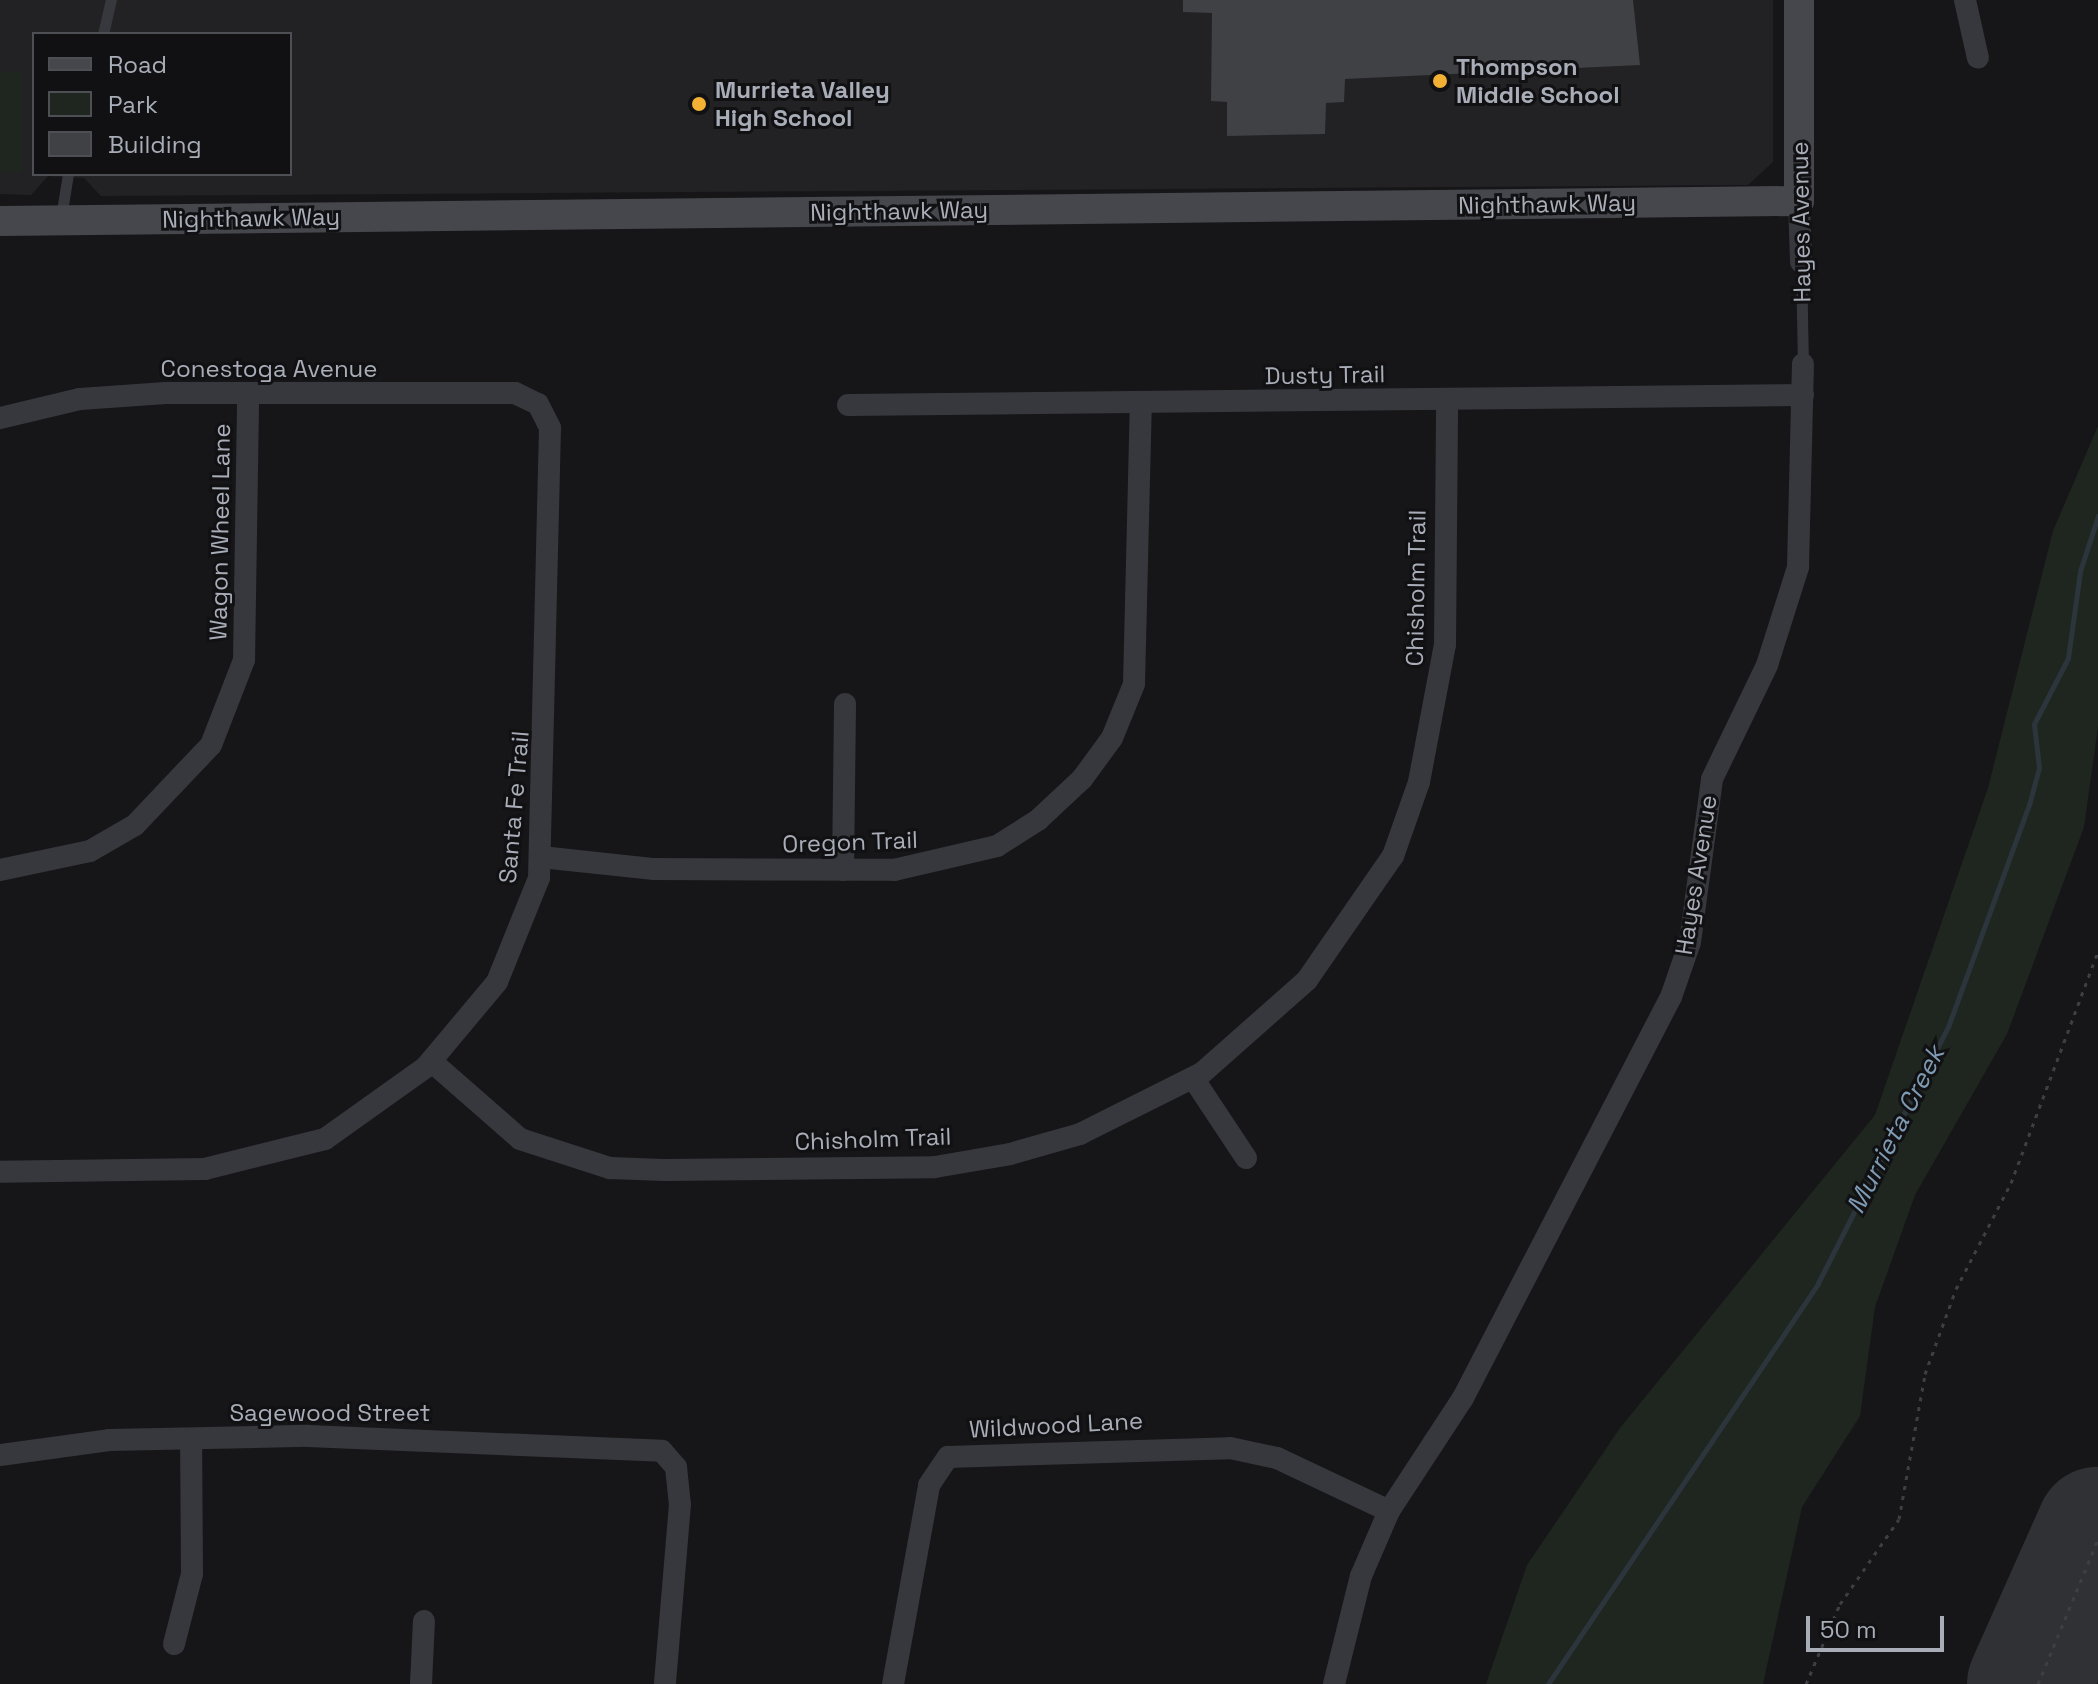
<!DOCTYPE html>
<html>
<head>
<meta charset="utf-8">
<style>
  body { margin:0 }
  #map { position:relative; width:2098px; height:1684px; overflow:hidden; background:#161618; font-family:"Space Grotesk",sans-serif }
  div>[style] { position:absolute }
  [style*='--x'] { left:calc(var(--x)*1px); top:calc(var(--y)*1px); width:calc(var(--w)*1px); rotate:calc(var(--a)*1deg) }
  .built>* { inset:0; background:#222225 }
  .green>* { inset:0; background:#1e261f; transform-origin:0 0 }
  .stream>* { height:5px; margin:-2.5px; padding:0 2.5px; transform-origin:2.5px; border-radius:2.5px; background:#2c353c }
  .runway>* { height:124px; margin:-62px; padding:0 62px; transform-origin:62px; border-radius:62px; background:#303135 }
  .building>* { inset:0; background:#404145 }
  .path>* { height:3px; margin-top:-1.5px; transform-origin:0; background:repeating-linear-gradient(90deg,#3d3f44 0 4px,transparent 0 10px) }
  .lane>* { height:11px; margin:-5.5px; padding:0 5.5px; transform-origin:5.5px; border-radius:5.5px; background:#37383d }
  .street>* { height:22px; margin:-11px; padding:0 11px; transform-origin:11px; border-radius:11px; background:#37383d }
  .secondary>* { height:30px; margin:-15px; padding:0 15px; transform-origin:15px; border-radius:15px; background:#45474d }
  .dots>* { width:22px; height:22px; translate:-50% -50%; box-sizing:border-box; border:4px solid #111113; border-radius:50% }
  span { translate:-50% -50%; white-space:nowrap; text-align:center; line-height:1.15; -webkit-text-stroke:6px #111113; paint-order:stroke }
  .poi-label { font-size:24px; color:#a8adb8; font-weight:700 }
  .left { translate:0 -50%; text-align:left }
  .street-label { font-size:24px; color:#a8adb8 }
  .water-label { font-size:26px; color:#7f9bb3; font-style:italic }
  .legend { position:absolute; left:32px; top:32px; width:260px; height:144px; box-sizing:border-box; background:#111113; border:2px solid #4d4f55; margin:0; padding:10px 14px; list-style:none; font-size:24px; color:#a8adb8 }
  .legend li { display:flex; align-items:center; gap:16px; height:40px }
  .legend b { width:40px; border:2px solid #4d4f55 }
  .scale { position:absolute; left:1806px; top:1616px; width:138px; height:36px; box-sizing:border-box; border:4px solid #a8adb8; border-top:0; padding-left:10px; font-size:24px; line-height:28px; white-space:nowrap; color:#a8adb8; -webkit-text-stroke:6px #111113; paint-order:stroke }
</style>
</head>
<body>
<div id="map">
  <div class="built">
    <div style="clip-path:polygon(evenodd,0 0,1773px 0,1773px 162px,1748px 185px,101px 196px,84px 178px,48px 176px,31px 195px,0 194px,0 0,34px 34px,290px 34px,290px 174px,34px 174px,34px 34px)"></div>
  </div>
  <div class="green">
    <div style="left:0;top:72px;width:21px;height:100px"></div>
    <div style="clip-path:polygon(2098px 426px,2098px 727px,2084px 827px,2007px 1034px,1915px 1195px,1875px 1307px,1860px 1416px,1802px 1507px,1763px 1684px,1486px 1684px,1527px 1565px,1620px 1428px,1875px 1115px,1988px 788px,2053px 531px)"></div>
  </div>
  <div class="stream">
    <div style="--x:1548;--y:1684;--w:483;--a:-56"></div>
    <div style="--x:1818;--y:1283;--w:287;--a:-63.1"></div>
    <div style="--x:1948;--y:1027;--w:236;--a:-70"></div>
    <div style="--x:2029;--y:805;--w:38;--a:-75"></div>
    <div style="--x:2039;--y:768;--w:44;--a:-96.5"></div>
    <div style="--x:2034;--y:724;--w:74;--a:-62.7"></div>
    <div style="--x:2068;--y:658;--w:88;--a:-82.1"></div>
    <div style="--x:2080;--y:571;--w:58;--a:-71.9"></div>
  </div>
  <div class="runway">
    <div style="--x:2029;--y:1684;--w:170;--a:-66"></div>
  </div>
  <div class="building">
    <div style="clip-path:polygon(1183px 0,1633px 0,1640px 65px,1345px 79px,1344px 102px,1326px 103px,1325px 134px,1227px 136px,1227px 102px,1211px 101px,1212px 13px,1183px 12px)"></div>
  </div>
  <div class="path">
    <div style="--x:1806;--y:1684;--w:87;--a:-67"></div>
    <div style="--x:1840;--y:1604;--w:103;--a:-55.2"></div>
    <div style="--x:1899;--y:1519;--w:147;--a:-79.8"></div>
    <div style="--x:1925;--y:1374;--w:90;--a:-70"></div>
    <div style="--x:1956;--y:1289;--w:119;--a:-62.6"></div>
    <div style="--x:2011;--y:1183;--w:247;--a:-69.4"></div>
    <div style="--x:2038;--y:1684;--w:157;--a:-67.5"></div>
  </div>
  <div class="lane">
    <div style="--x:103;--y:34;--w:35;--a:-77"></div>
    <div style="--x:61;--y:217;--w:44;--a:-80.8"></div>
    <div style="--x:1801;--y:262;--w:102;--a:88.9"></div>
  </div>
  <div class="street">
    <div style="--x:1965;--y:0;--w:59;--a:77.4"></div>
    <div style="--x:1799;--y:201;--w:61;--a:88.1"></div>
    <div style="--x:848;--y:405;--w:955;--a:-0.6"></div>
    <div style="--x:0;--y:418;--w:82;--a:-13.4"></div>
    <div style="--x:80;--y:399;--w:86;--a:-4"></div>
    <div style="--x:166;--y:393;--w:349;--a:0"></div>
    <div style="--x:515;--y:393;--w:25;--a:26"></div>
    <div style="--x:538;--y:404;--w:27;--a:63"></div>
    <div style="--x:550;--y:428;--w:450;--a:91.4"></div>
    <div style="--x:539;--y:878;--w:112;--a:112"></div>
    <div style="--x:497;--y:982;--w:111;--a:129.9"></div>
    <div style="--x:426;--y:1067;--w:124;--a:144.5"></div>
    <div style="--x:325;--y:1139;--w:124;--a:166"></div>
    <div style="--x:205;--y:1169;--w:205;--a:179.2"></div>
    <div style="--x:541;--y:857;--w:114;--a:6.1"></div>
    <div style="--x:654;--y:869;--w:240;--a:0.2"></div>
    <div style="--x:894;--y:870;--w:106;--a:-13.1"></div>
    <div style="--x:997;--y:846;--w:49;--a:-32.4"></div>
    <div style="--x:1038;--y:820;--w:60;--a:-43"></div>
    <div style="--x:1082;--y:779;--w:51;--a:-53.8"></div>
    <div style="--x:1112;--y:738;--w:58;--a:-67.8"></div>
    <div style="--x:1134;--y:684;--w:281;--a:-88.6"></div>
    <div style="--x:0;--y:870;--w:92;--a:-11.9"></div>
    <div style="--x:90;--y:851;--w:52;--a:-30"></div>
    <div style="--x:135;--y:825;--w:110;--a:-46.5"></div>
    <div style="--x:211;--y:745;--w:91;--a:-68.8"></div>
    <div style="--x:244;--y:660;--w:265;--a:-89.1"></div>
    <div style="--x:843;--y:870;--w:166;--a:-89.3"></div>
    <div style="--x:431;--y:1061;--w:118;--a:41.2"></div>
    <div style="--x:520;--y:1139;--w:95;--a:17.9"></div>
    <div style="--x:610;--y:1168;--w:54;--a:2.1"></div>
    <div style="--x:664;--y:1170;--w:271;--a:-0.6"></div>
    <div style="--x:935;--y:1167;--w:76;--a:-9.8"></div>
    <div style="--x:1010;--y:1154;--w:73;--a:-15.9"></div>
    <div style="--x:1080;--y:1134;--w:136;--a:-26.6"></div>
    <div style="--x:1202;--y:1073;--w:140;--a:-41.5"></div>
    <div style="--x:1307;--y:980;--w:151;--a:-55.3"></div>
    <div style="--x:1393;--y:856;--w:78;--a:-70.6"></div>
    <div style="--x:1419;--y:782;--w:139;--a:-79.3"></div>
    <div style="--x:1445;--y:645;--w:246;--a:-89.5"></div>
    <div style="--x:1193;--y:1078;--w:96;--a:56.5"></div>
    <div style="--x:0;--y:1455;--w:110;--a:-7.8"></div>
    <div style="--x:109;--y:1440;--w:199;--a:-1.2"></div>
    <div style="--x:308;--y:1436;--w:354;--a:2.4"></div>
    <div style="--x:662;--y:1451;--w:21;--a:49"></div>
    <div style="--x:676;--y:1467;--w:37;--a:84"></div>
    <div style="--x:680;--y:1504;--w:181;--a:94.8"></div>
    <div style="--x:174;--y:1644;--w:72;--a:-75.6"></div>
    <div style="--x:192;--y:1574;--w:135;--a:-90.4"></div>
    <div style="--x:421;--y:1684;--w:63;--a:-87.3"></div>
    <div style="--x:893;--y:1684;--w:202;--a:-79.7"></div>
    <div style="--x:929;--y:1485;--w:34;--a:-56"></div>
    <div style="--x:948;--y:1457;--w:282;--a:-1.8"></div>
    <div style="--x:1230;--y:1448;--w:48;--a:12"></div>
    <div style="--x:1277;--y:1458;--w:124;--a:25.3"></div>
    <div style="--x:1334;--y:1684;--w:111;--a:-76"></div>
    <div style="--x:1361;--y:1576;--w:71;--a:-66.7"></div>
    <div style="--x:1389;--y:1511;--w:135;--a:-56.8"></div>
    <div style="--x:1463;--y:1398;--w:452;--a:-62.6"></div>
    <div style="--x:1671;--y:997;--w:58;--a:-70.9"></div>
    <div style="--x:1690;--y:942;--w:164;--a:-82.3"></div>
    <div style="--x:1712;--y:779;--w:127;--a:-64.2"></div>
    <div style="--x:1767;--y:665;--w:103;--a:-72.4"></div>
    <div style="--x:1798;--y:567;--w:203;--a:-88.6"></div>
  </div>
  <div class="secondary">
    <div style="--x:0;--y:221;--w:1799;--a:-0.64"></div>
    <div style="--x:1799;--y:201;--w:201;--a:-90"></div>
  </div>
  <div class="dots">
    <div style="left:1440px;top:81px;background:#f2b134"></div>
    <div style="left:699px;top:104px;background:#f2b134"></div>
  </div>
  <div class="poi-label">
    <span class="left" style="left:1456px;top:81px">Thompson<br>Middle School</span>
    <span class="left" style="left:715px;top:104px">Murrieta Valley<br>High School</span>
  </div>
  <div class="street-label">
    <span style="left:1547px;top:204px;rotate:-1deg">Nighthawk Way</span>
    <span style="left:899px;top:211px;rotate:-1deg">Nighthawk Way</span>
    <span style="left:251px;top:218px;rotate:-1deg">Nighthawk Way</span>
    <span style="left:1801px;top:222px;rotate:-91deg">Hayes Avenue</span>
    <span style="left:269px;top:369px">Conestoga Avenue</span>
    <span style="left:1325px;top:375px;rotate:-1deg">Dusty Trail</span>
    <span style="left:220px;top:532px;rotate:-89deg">Wagon Wheel Lane</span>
    <span style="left:1416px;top:588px;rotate:-89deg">Chisholm Trail</span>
    <span style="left:514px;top:807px;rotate:-85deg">Santa Fe Trail</span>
    <span style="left:850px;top:842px;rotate:-2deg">Oregon Trail</span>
    <span style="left:1696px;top:875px;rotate:-81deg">Hayes Avenue</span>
    <span style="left:873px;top:1139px;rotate:-2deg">Chisholm Trail</span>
    <span style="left:330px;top:1413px">Sagewood Street</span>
    <span style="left:1056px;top:1425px;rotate:-3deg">Wildwood Lane</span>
  </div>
  <div class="water-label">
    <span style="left:1896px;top:1130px;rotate:-63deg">Murrieta Creek</span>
  </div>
  <ul class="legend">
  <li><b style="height:10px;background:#45474d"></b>Road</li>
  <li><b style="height:22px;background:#1e261f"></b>Park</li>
  <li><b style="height:22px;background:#404145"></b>Building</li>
  </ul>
  <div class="scale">50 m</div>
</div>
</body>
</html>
